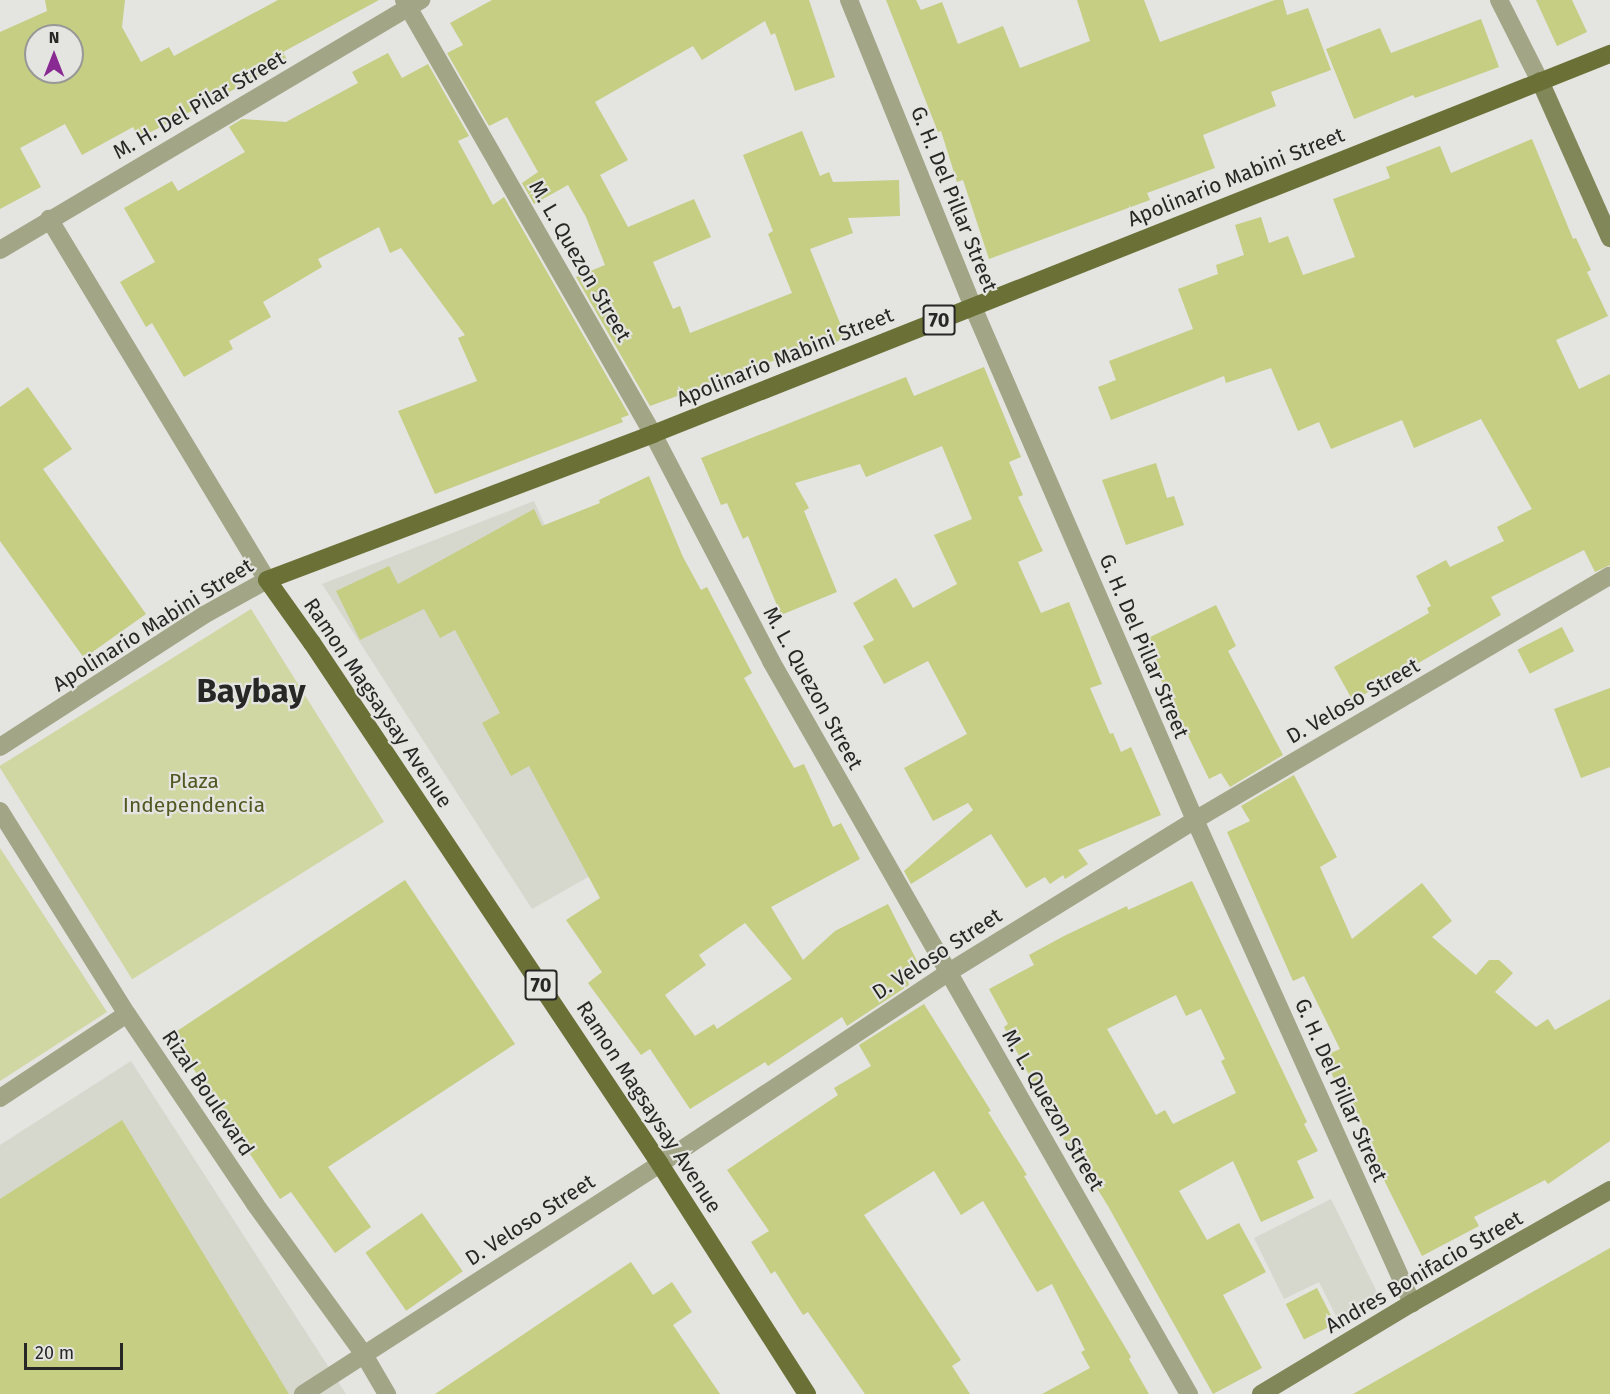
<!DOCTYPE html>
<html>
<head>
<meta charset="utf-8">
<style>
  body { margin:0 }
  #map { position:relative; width:1610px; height:1394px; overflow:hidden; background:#e4e4e0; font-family:"Fira Sans",sans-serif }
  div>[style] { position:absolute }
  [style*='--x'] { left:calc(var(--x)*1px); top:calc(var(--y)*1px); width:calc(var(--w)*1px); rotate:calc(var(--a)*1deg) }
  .built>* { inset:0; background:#d7d8cd }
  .green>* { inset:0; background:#d0d7a2; transform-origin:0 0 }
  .building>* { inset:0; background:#c5ce83; transform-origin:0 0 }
  .street>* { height:18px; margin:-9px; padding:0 9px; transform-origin:9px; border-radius:9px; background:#a2a687 }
  .secondary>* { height:18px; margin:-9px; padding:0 9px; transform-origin:9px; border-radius:9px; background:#828759 }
  .primary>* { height:18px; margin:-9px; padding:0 9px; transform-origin:9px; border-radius:9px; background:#6b7136 }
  span { translate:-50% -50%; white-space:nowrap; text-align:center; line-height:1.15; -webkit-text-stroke:4.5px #e4e4e0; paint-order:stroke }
  .shield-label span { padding:2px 4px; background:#e4e4e0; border:2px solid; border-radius:4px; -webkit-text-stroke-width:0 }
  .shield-label { font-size:20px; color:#272726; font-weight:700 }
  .street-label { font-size:21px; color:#272726 }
  .park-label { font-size:21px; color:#535822 }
  .town-label { font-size:33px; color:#272726; font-weight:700 }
  .north { position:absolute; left:24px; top:24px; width:60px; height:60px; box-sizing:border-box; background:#e4e4e0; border:2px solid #989896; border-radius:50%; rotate:0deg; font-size:16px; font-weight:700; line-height:24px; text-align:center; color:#272726 }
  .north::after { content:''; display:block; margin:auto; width:21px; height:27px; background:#892a93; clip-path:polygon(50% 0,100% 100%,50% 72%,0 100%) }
  .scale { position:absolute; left:24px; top:1343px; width:99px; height:27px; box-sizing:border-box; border:3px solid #272726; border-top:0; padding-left:8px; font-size:18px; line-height:21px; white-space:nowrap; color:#272726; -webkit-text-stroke:4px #e4e4e0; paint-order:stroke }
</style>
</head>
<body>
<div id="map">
  <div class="built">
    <div style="clip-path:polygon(534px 501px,560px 559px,693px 817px,532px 909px,322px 584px)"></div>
    <div style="clip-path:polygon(131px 1061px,346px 1394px,0 1394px,0 1145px)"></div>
    <div style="clip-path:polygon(1331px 1199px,1376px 1290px,1370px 1309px,1340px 1324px,1319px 1282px,1284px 1299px,1254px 1238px)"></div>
  </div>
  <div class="green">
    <div style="left:251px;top:609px;width:251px;height:297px;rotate:58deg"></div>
    <div style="clip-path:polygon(0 848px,107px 1012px,0 1081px)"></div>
  </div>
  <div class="building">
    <div style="clip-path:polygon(evenodd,45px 0,125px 0,122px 27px,141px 62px,169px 47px,174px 56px,278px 0,379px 0,283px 52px,288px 62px,139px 138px,133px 127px,82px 155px,65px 124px,20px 148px,41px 187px,0 209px,0 32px,47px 11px,45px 0,36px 36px,72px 36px,72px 72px,36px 72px,36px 36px)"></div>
    <div style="clip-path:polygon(492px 0,809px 0,835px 77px,795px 91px,775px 33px,771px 35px,765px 21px,702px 60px,693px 46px,595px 102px,628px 160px,600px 175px,628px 227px,694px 199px,711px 237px,653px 262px,673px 309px,680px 306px,690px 333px,792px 293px,768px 234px,773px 231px,743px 155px,802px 131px,820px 176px,829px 172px,833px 182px,899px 180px,900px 216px,848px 218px,853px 233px,810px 249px,846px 338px,797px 357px,795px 353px,650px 406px,576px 277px,605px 265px,586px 217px,568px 185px,534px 204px,522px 183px,538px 172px,507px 117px,489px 126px,447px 53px,463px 45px,450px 23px)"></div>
    <div style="clip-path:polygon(886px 0,916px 0,921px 10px,942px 2px,958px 44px,1003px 26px,1020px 68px,1090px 41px,1077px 0,1144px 0,1160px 42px,1275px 0,1283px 0,1287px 15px,1308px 8px,1331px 70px,1271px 92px,1276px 106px,1203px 135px,1215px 168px,1147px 193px,1150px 200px,989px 259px,963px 180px,957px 182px,941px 131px,938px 132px)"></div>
    <div style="clip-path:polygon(1536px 0,1572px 0,1587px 32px,1557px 46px)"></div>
    <div style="clip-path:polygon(1481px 19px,1499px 67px,1415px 98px,1413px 95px,1354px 119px,1326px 49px,1380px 28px,1391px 53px)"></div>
    <div style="clip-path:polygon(388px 53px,402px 78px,428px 64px,469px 136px,458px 141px,493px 205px,504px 197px,629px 415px,621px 418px,623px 422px,435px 494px,398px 411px,477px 381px,458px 338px,465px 335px,401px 248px,390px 253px,379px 227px,318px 259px,322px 267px,263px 302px,271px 317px,229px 341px,233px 349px,184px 377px,152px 323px,146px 327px,120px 282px,155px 262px,124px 208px,172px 181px,178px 191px,245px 152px,229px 127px,242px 119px,286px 122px,358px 83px,352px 72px)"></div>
    <div style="clip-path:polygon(1532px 139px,1573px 239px,1576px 238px,1591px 270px,1587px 272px,1608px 316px,1556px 340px,1579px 389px,1610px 374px,1610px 565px,1595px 572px,1584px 550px,1491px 597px,1501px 615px,1353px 701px,1334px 667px,1429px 613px,1427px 608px,1431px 606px,1416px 576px,1446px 560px,1450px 567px,1504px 541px,1497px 527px,1532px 509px,1481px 419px,1414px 448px,1402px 420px,1331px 449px,1319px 422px,1298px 431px,1271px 368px,1226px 383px,1224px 376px,1111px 420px,1098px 387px,1116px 380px,1109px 361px,1193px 329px,1178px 289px,1218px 274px,1216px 265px,1244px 255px,1235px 225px,1261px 217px,1269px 243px,1288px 236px,1303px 275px,1355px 257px,1333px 199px,1390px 178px,1386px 167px,1440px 146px,1451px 173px)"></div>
    <div style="clip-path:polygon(984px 367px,1021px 457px,1009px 462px,1023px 495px,1018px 497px,1043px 551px,1018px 562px,1041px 613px,1069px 602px,1102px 684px,1090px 688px,1110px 734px,1113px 733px,1121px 752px,1131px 747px,1161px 815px,1078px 850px,1088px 864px,1065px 879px,1063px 875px,1050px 884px,1045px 877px,1026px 888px,991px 834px,911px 884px,904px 871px,973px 810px,968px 803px,933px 821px,904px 768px,967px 734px,928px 661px,884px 684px,863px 646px,874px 640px,853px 603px,896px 578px,913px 608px,957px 584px,934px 535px,972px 519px,942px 446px,866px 477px,860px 464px,795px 483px,809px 508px,804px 511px,837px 592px,781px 615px,748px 536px,743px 539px,727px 503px,721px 505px,701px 458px,906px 377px,914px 396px)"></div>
    <div style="clip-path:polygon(28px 387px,72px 449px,43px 469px,146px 614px,84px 658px,0 541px,0 407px)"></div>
    <div style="clip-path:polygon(1156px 463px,1167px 498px,1174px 496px,1184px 525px,1126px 545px,1102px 480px)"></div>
    <div style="clip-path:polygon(evenodd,649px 476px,683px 557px,701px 590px,707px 587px,752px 673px,744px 678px,794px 768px,804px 764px,833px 827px,841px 823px,860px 859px,771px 907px,803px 960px,835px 931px,888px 904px,920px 967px,906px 974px,909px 985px,847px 1026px,842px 1017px,768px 1066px,765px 1062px,690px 1109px,650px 1049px,641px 1055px,588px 983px,602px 972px,566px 920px,600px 898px,529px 766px,511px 776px,482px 723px,500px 713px,455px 630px,440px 638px,424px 609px,360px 640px,336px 591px,389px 566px,398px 584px,534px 509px,542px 526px,600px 503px,599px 500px,649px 476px,745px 923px,792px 979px,717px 1029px,714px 1024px,695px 1036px,665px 995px,706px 965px,699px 955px,745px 923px)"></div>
    <div style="clip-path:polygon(1216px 605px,1236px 646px,1228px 651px,1283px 755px,1230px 787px,1221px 773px,1209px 779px,1142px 641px)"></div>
    <div style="left:1562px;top:627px;width:27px;height:50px;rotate:63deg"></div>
    <div style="clip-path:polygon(1610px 688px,1610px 767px,1581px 778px,1554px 709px)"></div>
    <div style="clip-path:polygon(1294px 775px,1337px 857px,1320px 867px,1352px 939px,1422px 883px,1452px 921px,1432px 937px,1476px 975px,1489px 960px,1499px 960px,1513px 973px,1495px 992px,1536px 1027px,1548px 1019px,1555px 1030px,1610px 999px,1610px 1141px,1548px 1184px,1545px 1180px,1474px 1217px,1479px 1226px,1422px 1256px,1370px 1152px,1375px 1149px,1351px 1101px,1345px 1104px,1324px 1056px,1340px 1049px,1304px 976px,1293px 981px,1227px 832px,1250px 821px,1241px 806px)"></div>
    <div style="clip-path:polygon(405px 880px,515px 1044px,328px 1167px,371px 1227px,335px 1253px,291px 1192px,280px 1199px,171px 1035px)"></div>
    <div style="clip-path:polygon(evenodd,1192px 881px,1307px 1122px,1304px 1124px,1318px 1151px,1297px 1161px,1314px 1198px,1261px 1222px,1233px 1161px,1179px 1191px,1207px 1240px,1239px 1223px,1266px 1272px,1223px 1295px,1262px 1368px,1213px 1394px,1108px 1206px,1077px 1156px,1074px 1158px,1044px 1104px,1004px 1027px,1008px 1024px,989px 989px,1034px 965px,1029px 955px,1064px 936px,1127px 906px,1128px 910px,1192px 881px,1176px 995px,1186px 1016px,1201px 1009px,1225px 1059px,1221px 1061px,1236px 1093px,1173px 1124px,1165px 1110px,1156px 1115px,1107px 1029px,1176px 995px)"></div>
    <div style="clip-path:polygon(924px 1004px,991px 1111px,988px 1112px,1027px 1175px,1024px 1176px,1131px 1357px,1129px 1359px,1149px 1394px,1042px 1394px,1090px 1368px,1081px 1352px,1085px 1350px,1052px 1284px,1037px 1292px,983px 1201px,961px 1215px,934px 1171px,864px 1215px,961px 1360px,952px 1366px,970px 1394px,865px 1394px,808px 1312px,803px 1315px,775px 1271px,771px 1274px,751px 1242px,769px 1231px,727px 1170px,838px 1095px,834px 1088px,871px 1066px,859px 1045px)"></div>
    <div style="clip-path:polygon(122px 1120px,289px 1394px,0 1394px,0 1199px)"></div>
    <div style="left:422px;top:1213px;width:71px;height:69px;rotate:55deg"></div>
    <div style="clip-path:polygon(1610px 1248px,1610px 1394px,1353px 1394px)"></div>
    <div style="clip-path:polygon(631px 1262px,653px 1295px,672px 1282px,692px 1312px,673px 1325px,720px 1394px,435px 1394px)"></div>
    <div style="left:1317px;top:1288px;width:40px;height:35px;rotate:63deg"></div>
  </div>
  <div class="street">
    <div style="--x:404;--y:0;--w:500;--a:60.16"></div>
    <div style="--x:653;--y:434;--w:256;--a:62.5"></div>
    <div style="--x:771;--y:661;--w:844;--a:60.31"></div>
    <div style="--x:849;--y:0;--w:331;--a:68"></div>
    <div style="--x:973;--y:307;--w:559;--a:66.6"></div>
    <div style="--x:1195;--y:820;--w:530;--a:65.81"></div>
    <div style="--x:1499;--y:0;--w:91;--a:63.2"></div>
    <div style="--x:0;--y:250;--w:490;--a:-30.7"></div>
    <div style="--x:0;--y:747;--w:243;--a:-32.9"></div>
    <div style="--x:204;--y:615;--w:72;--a:-29.1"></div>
    <div style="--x:267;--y:580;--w:422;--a:-121.1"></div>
    <div style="--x:0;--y:811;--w:239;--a:58"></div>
    <div style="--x:127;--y:1014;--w:229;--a:56"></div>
    <div style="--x:255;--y:1204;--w:184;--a:54.1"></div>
    <div style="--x:363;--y:1353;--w:48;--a:59.7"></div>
    <div style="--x:0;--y:1098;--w:152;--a:-33.5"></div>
    <div style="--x:303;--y:1394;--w:425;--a:-32.8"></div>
    <div style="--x:660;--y:1164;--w:347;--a:-33.6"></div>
    <div style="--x:949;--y:972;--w:289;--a:-31.7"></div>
    <div style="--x:1195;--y:820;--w:481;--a:-30.5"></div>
  </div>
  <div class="secondary">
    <div style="--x:1540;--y:81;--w:172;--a:66"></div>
    <div style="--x:1261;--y:1394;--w:176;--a:-31.1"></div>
    <div style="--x:1412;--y:1303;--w:228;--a:-29.7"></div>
  </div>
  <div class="primary">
    <div style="--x:807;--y:1394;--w:273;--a:-122.6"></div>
    <div style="--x:660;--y:1164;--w:627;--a:-123.74"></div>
    <div style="--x:312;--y:643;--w:77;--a:-125.5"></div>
    <div style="--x:267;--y:580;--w:413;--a:-20.7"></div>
    <div style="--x:653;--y:434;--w:1030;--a:-21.66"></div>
  </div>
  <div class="shield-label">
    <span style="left:939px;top:320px">70</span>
    <span style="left:541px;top:985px">70</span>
  </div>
  <div class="street-label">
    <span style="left:199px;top:105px;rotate:-30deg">M. H. Del Pilar Street</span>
    <span style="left:1236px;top:177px;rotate:-22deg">Apolinario Mabini Street</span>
    <span style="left:954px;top:199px;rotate:68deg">G. H. Del Pillar Street</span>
    <span style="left:580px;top:261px;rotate:60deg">M. L. Quezon Street</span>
    <span style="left:785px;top:357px;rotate:-22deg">Apolinario Mabini Street</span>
    <span style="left:153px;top:625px;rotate:-32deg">Apolinario Mabini Street</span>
    <span style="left:1144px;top:646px;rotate:67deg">G. H. Del Pillar Street</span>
    <span style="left:813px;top:688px;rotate:61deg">M. L. Quezon Street</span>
    <span style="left:1353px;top:701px;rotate:-30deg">D. Veloso Street</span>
    <span style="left:378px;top:703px;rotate:56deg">Ramon Magsaysay Avenue</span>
    <span style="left:937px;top:954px;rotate:-33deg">D. Veloso Street</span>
    <span style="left:1341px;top:1090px;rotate:66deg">G. H. Del Pillar Street</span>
    <span style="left:208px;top:1093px;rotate:56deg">Rizal Boulevard</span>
    <span style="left:649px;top:1107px;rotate:57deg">Ramon Magsaysay Avenue</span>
    <span style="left:1053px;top:1110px;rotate:60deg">M. L. Quezon Street</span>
    <span style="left:530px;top:1220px;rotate:-33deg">D. Veloso Street</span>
    <span style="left:1424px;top:1272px;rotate:-30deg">Andres Bonifacio Street</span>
  </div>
  <div class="park-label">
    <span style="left:194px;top:793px">Plaza<br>Independencia</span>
  </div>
  <div class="town-label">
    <span style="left:251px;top:692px">Baybay</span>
  </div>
  <div class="north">N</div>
  <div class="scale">20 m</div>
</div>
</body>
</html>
